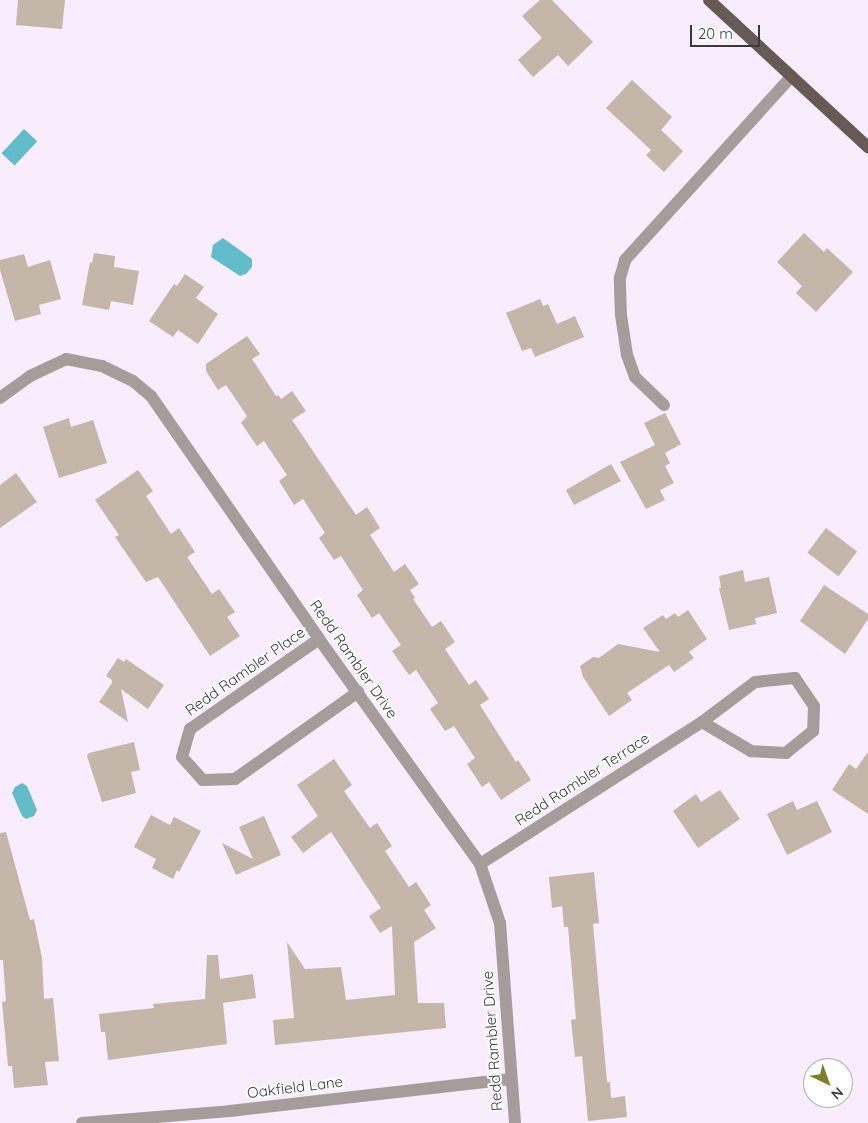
<!DOCTYPE html>
<html>
<head>
<meta charset="utf-8">
<style>
  body { margin:0 }
  #map { position:relative; width:868px; height:1123px; overflow:hidden; background:#f9ecfc; font-family:Quicksand,sans-serif }
  div>[style] { position:absolute }
  [style*='--x'] { left:calc(var(--x)*1px); top:calc(var(--y)*1px); width:calc(var(--w)*1px); rotate:calc(var(--a)*1deg) }
  .water>* { inset:0; background:#63bcca; transform-origin:0 0 }
  .building>* { inset:0; background:#c4b6a8; transform-origin:0 0 }
  .minor>* { height:12px; margin:-6px; padding:0 6px; transform-origin:6px; border-radius:6px; background:#a69d9a }
  .major>* { height:12px; margin:-6px; padding:0 6px; transform-origin:6px; border-radius:6px; background:#675953 }
  span { translate:-50% -50%; white-space:nowrap; text-align:center; line-height:1.15; -webkit-text-stroke:4px #fff; paint-order:stroke }
  .street-label { font-size:15px; color:#3c373d }
  .north { position:absolute; left:803px; top:1058px; width:50px; height:50px; box-sizing:border-box; background:#fff; border:1px solid #b1afb1; border-radius:50%; rotate:138deg; font-size:14px; font-weight:700; line-height:20px; text-align:center; color:#3c373d }
  .north::after { content:''; display:block; margin:auto; width:18px; height:22px; background:#7f7f28; clip-path:polygon(50% 0,100% 100%,50% 72%,0 100%) }
  .scale { position:absolute; left:690px; top:25px; width:70px; height:22px; box-sizing:border-box; border:2px solid #3c373d; border-top:0; padding-left:6px; font-size:15px; line-height:18px; white-space:nowrap; color:#3c373d; -webkit-text-stroke:4px #fff; paint-order:stroke }
</style>
</head>
<body>
<div id="map">
  <div class="water">
    <div style="left:24px;top:129px;width:18px;height:33px;rotate:43deg"></div>
    <div style="clip-path:polygon(223px 238px,252px 259px,252px 267px,246px 274px,240px 276px,211px 257px,213px 245px)"></div>
    <div style="clip-path:polygon(22px 783px,27px 786px,37px 810px,34px 816px,26px 819px,22px 816px,12px 793px,15px 787px)"></div>
  </div>
  <div class="building">
    <div style="clip-path:polygon(18px 0,65px 0,62px 29px,16px 25px)"></div>
    <div style="clip-path:polygon(540px 0,552px 0,593px 42px,568px 66px,558px 55px,533px 77px,518px 60px,542px 38px,522px 16px)"></div>
    <div style="clip-path:polygon(632px 80px,672px 117px,661px 130px,683px 151px,664px 172px,646px 155px,651px 150px,606px 108px)"></div>
    <div style="clip-path:polygon(804px 233px,824px 252px,827px 248px,853px 272px,816px 312px,796px 293px,802px 286px,777px 262px)"></div>
    <div style="clip-path:polygon(94px 253px,115px 256px,114px 267px,139px 271px,133px 305px,111px 301px,109px 310px,82px 305px,90px 262px,92px 263px)"></div>
    <div style="clip-path:polygon(24px 254px,28px 267px,50px 260px,61px 299px,39px 305px,41px 314px,15px 321px,0 270px,0 260px)"></div>
    <div style="clip-path:polygon(185px 274px,204px 287px,196px 298px,218px 314px,198px 344px,178px 330px,173px 337px,149px 321px,174px 284px,177px 286px)"></div>
    <div style="clip-path:polygon(540px 299px,543px 306px,548px 304px,557px 324px,575px 316px,584px 337px,535px 357px,531px 348px,522px 351px,506px 313px)"></div>
    <div style="clip-path:polygon(247px 336px,260px 354px,252px 359px,276px 396px,278px 395px,281px 399px,292px 391px,306px 411px,292px 420px,356px 515px,367px 507px,380px 528px,370px 535px,394px 572px,405px 564px,419px 584px,410px 590px,415px 598px,413px 599px,432px 627px,441px 621px,455px 642px,445px 649px,469px 685px,476px 680px,489px 699px,480px 705px,516px 762px,518px 760px,531px 780px,501px 800px,489px 782px,482px 787px,467px 764px,475px 758px,454px 726px,445px 731px,430px 709px,438px 703px,416px 670px,409px 675px,392px 651px,401px 645px,379px 613px,372px 618px,357px 595px,363px 590px,341px 556px,334px 560px,319px 538px,325px 533px,303px 499px,294px 505px,279px 481px,287px 475px,264px 441px,257px 446px,241px 423px,247px 416px,226px 385px,218px 390px,206px 371px,206px 364px)"></div>
    <div style="clip-path:polygon(665px 413px,681px 444px,665px 453px,670px 463px,665px 466px,674px 483px,660px 490px,665px 500px,646px 509px,620px 462px,655px 445px,644px 423px)"></div>
    <div style="clip-path:polygon(69px 418px,71px 427px,93px 420px,107px 463px,59px 478px,43px 427px)"></div>
    <div style="clip-path:polygon(611px 464px,621px 481px,574px 505px,566px 490px)"></div>
    <div style="clip-path:polygon(138px 470px,153px 491px,146px 496px,171px 534px,179px 528px,195px 552px,187px 557px,212px 594px,219px 589px,235px 612px,227px 617px,240px 636px,210px 656px,158px 577px,146px 582px,115px 537px,119px 535px,95px 500px)"></div>
    <div style="clip-path:polygon(16px 473px,37px 502px,0 528px,0 485px)"></div>
    <div style="left:826px;top:528px;width:39px;height:31px;rotate:37deg"></div>
    <div style="clip-path:polygon(743px 570px,745px 582px,769px 577px,777px 613px,755px 618px,756px 624px,729px 630px,719px 588px,721px 588px,719px 576px)"></div>
    <div style="clip-path:polygon(824px 585px,868px 614px,868px 619px,845px 654px,800px 621px)"></div>
    <div style="clip-path:polygon(688px 610px,707px 639px,689px 652px,694px 658px,674px 672px,669px 665px,627px 693px,632px 700px,609px 716px,583px 677px,580px 666px,593px 657px,599px 658px,618px 644px,660px 652px,643px 628px,663px 615px,666px 619px,675px 613px,678px 617px)"></div>
    <div style="clip-path:polygon(118px 658px,124px 662px,126px 659px,164px 685px,148px 709px,121px 689px,128px 722px,99px 702px,112px 683px,112px 680px,106px 676px)"></div>
    <div style="clip-path:polygon(134px 742px,140px 770px,131px 772px,136px 793px,102px 802px,87px 756px,89px 753px)"></div>
    <div style="clip-path:polygon(868px 752px,868px 814px,832px 790px,849px 764px,856px 769px)"></div>
    <div style="clip-path:polygon(334px 759px,352px 785px,344px 791px,370px 828px,377px 823px,392px 846px,385px 851px,409px 887px,416px 882px,431px 905px,424px 910px,436px 928px,414px 942px,418px 1003px,444px 1003px,446px 1028px,275px 1045px,273px 1020px,294px 1018px,287px 942px,305px 969px,341px 967px,346px 1000px,395px 995px,392px 926px,380px 933px,369px 916px,381px 908px,331px 832px,303px 853px,291px 837px,318px 816px,297px 785px)"></div>
    <div style="clip-path:polygon(720px 790px,740px 819px,698px 848px,673px 811px,696px 794px,701px 802px)"></div>
    <div style="clip-path:polygon(793px 801px,797px 810px,817px 801px,832px 832px,787px 855px,767px 814px)"></div>
    <div style="clip-path:polygon(151px 815px,170px 825px,174px 817px,201px 831px,179px 872px,177px 870px,173px 879px,152px 868px,156px 859px,134px 847px)"></div>
    <div style="clip-path:polygon(264px 816px,281px 855px,236px 875px,222px 843px,253px 859px,239px 827px)"></div>
    <div style="clip-path:polygon(6px 832px,30px 920px,34px 919px,42px 958px,44px 999px,53px 998px,59px 1061px,45px 1062px,48px 1085px,14px 1088px,12px 1066px,8px 1066px,2px 1002px,6px 1001px,3px 960px,0 960px,0 833px)"></div>
    <div style="clip-path:polygon(594px 872px,599px 923px,593px 924px,607px 1082px,610px 1082px,611px 1098px,625px 1096px,627px 1117px,588px 1121px,582px 1056px,575px 1057px,571px 1020px,576px 1019px,568px 927px,564px 927px,562px 906px,552px 908px,549px 877px)"></div>
    <div style="clip-path:polygon(207px 955px,218px 955px,220px 979px,253px 974px,256px 998px,223px 1003px,227px 1044px,108px 1060px,105px 1032px,101px 1032px,99px 1014px,154px 1008px,153px 1004px,205px 999px)"></div>
  </div>
  <div class="minor">
    <div style="--x:0;--y:398;--w:37;--a:-36"></div>
    <div style="--x:30;--y:376;--w:40;--a:-25"></div>
    <div style="--x:66;--y:359;--w:37;--a:11"></div>
    <div style="--x:102;--y:366;--w:34;--a:26"></div>
    <div style="--x:133;--y:381;--w:23;--a:40"></div>
    <div style="--x:151;--y:396;--w:295;--a:55.3"></div>
    <div style="--x:319;--y:639;--w:277;--a:54.4"></div>
    <div style="--x:480;--y:864;--w:62;--a:71.3"></div>
    <div style="--x:500;--y:923;--w:201;--a:85.7"></div>
    <div style="--x:664;--y:405;--w:40;--a:-136"></div>
    <div style="--x:635;--y:377;--w:23;--a:-110"></div>
    <div style="--x:627;--y:355;--w:40;--a:-98.5"></div>
    <div style="--x:621;--y:315;--w:37;--a:-92"></div>
    <div style="--x:620;--y:278;--w:19;--a:-74"></div>
    <div style="--x:625;--y:260;--w:248;--a:-47.8"></div>
    <div style="--x:319;--y:639;--w:157;--a:145.1"></div>
    <div style="--x:190;--y:729;--w:29;--a:106"></div>
    <div style="--x:182;--y:757;--w:31;--a:48"></div>
    <div style="--x:203;--y:780;--w:32;--a:-2"></div>
    <div style="--x:235;--y:779;--w:151;--a:-35.3"></div>
    <div style="--x:480;--y:864;--w:264;--a:-32.6"></div>
    <div style="--x:702;--y:722;--w:66;--a:-37"></div>
    <div style="--x:755;--y:682;--w:40;--a:-5.7"></div>
    <div style="--x:795;--y:678;--w:34;--a:56"></div>
    <div style="--x:814;--y:706;--w:25;--a:92"></div>
    <div style="--x:813;--y:731;--w:35;--a:141"></div>
    <div style="--x:786;--y:753;--w:35;--a:-177"></div>
    <div style="--x:751;--y:751;--w:57;--a:-149.4"></div>
    <div style="--x:82;--y:1123;--w:148;--a:-4.6"></div>
    <div style="--x:230;--y:1111;--w:282;--a:-6.5"></div>
  </div>
  <div class="major">
    <div style="--x:709;--y:0;--w:217;--a:42.8"></div>
  </div>
  <div class="street-label">
    <span style="left:354px;top:659px;rotate:55deg">Redd Rambler Drive</span>
    <span style="left:245px;top:671px;rotate:-35deg">Redd Rambler Place</span>
    <span style="left:582px;top:779px;rotate:-33deg">Redd Rambler Terrace</span>
    <span style="left:492px;top:1041px;rotate:-94deg">Redd Rambler Drive</span>
    <span style="left:295px;top:1087px;rotate:-7deg">Oakfield Lane</span>
  </div>
  <div class="north">N</div>
  <div class="scale">20 m</div>
</div>
</body>
</html>
